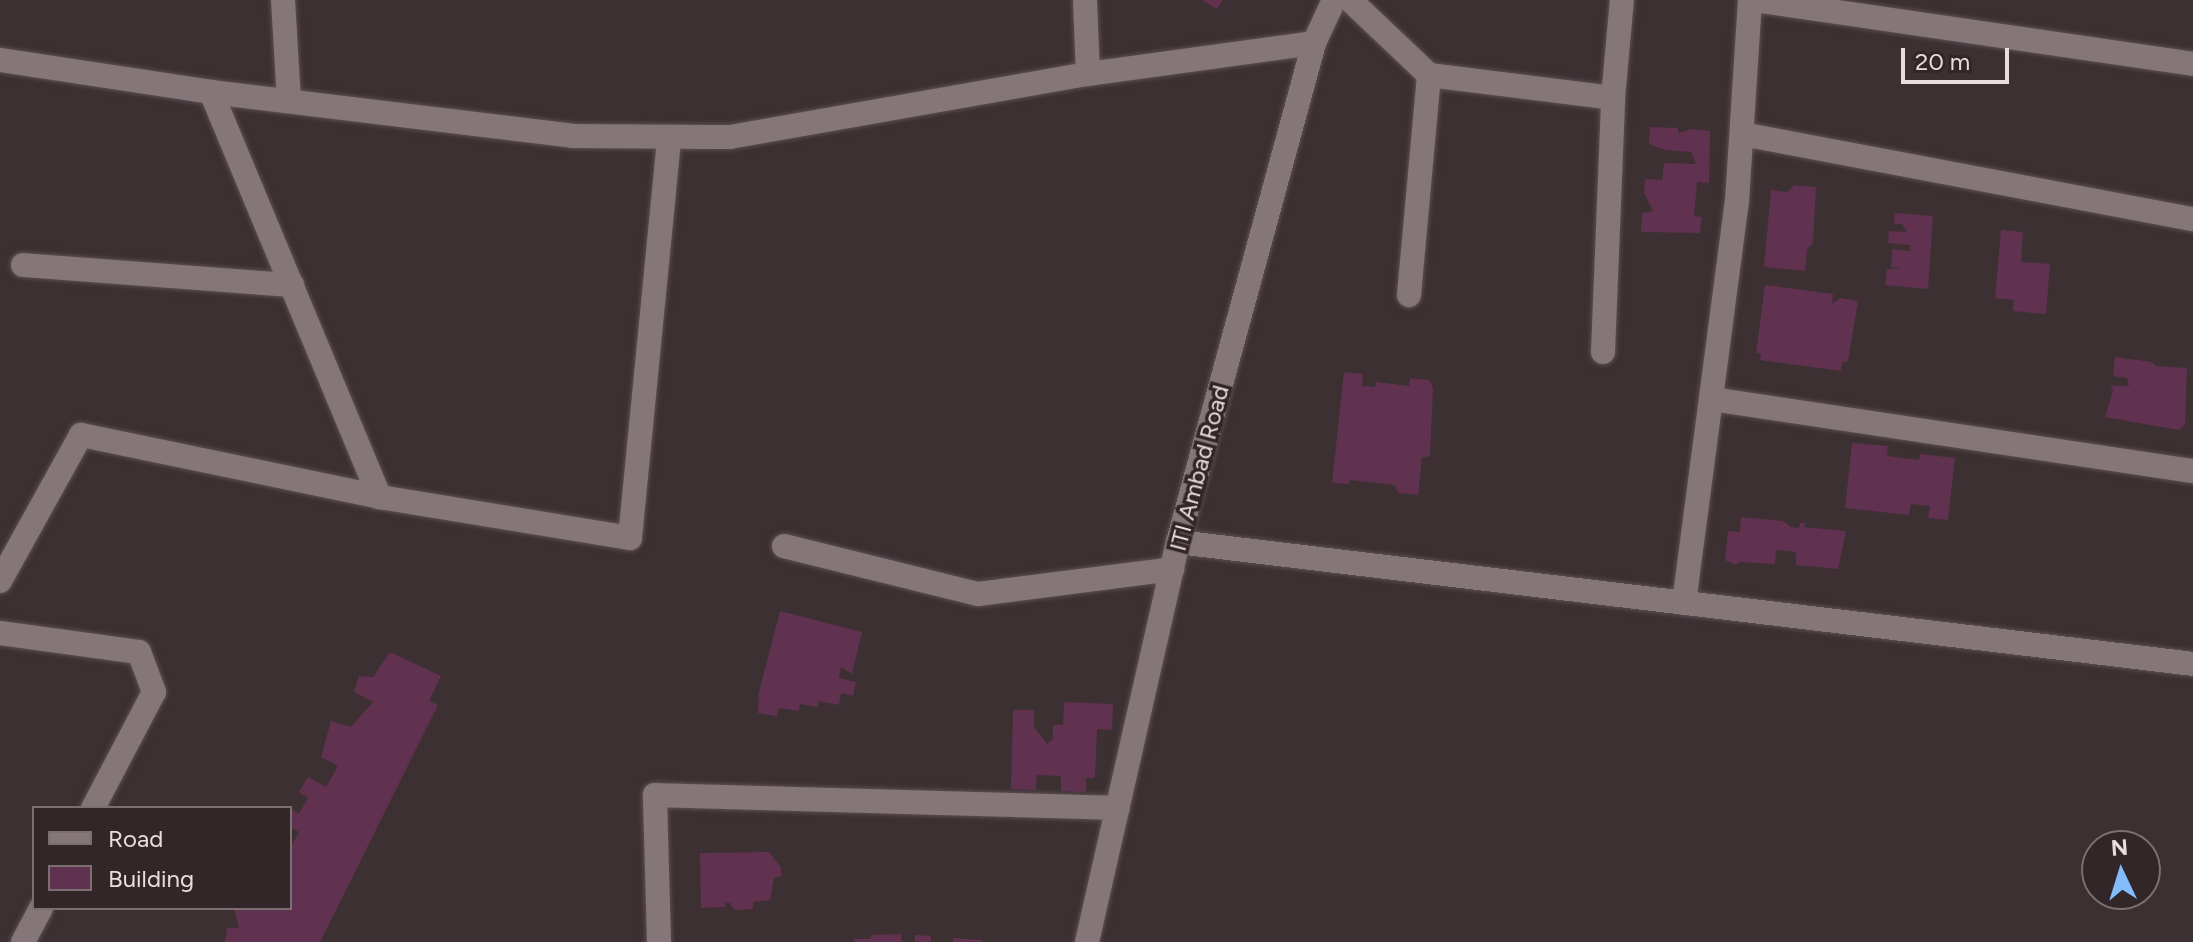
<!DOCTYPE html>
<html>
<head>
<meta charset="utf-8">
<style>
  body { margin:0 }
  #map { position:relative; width:2193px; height:942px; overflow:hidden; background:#3c3032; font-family:Figtree,sans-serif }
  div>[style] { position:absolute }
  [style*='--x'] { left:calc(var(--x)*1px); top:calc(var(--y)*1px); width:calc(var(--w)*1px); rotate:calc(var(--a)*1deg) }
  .building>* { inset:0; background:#603250 }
  .roads { filter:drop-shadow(0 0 2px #5a4f51) drop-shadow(0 0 2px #5a4f51) }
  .street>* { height:24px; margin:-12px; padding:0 12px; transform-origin:12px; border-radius:12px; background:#857679 }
  .secondary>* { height:24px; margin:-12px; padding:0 12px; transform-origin:12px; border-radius:12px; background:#857679 }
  span { translate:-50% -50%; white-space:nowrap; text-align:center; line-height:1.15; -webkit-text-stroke:7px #322628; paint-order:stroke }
  .street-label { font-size:24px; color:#e6dedf }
  .legend { position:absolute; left:32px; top:806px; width:260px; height:104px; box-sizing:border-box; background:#322628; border:2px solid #7a7071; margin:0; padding:10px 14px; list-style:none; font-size:24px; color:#e6dedf }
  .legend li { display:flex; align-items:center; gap:16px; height:40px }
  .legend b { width:40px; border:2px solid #7a7071 }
  .north { position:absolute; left:2081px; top:830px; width:80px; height:80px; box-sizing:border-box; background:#322628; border:2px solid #7a7071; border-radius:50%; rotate:356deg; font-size:22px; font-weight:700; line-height:32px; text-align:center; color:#e6dedf }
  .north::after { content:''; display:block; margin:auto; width:28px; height:36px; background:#83bcfa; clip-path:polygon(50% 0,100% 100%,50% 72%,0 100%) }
  .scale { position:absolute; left:1901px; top:48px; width:108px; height:36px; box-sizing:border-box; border:4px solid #e6dedf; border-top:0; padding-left:10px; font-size:24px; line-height:28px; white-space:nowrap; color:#e6dedf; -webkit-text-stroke:6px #322628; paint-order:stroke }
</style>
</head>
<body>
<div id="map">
  <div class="building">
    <div style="clip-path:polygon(1202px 0,1223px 0,1217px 9px)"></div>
    <div style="clip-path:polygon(1650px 127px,1678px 128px,1678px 133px,1692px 129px,1710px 131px,1709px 183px,1697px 182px,1694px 216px,1702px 217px,1700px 233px,1641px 232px,1642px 213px,1653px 211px,1644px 192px,1645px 179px,1662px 180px,1664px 163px,1696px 164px,1691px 152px,1665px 150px,1649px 144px)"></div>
    <div style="clip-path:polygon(1794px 185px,1816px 187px,1813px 243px,1807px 249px,1805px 271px,1764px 267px,1771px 190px,1787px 192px)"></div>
    <div style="clip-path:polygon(1895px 213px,1933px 216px,1928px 289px,1885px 285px,1887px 269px,1901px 268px,1891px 267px,1892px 249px,1910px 251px,1910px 245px,1888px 243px,1889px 231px,1907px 232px,1902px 224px,1894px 224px)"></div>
    <div style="clip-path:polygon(2001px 230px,2023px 232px,2021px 262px,2050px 264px,2046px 314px,2013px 311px,2014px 300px,1995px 298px)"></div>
    <div style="clip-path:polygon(1765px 285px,1833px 294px,1832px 304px,1840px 298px,1858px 301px,1848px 361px,1842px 362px,1841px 371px,1760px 360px,1761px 354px,1756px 353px)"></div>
    <div style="clip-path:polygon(2115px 357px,2152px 362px,2156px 366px,2187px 368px,2185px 424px,2179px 430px,2105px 417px,2113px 390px,2110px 386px,2129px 386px,2127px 378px,2113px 376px)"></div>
    <div style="clip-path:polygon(1344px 372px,1363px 374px,1362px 386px,1375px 387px,1376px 382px,1409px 386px,1410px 378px,1429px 380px,1433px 388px,1430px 456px,1422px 458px,1418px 495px,1398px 493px,1395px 485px,1350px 480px,1349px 484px,1332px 483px)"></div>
    <div style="clip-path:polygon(1852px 443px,1888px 446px,1887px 456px,1919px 460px,1920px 454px,1955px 458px,1948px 520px,1928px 518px,1930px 506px,1911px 504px,1909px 515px,1845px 508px)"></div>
    <div style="clip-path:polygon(1741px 517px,1783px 521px,1791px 527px,1799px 528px,1800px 523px,1805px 523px,1804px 527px,1846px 531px,1838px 569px,1796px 565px,1796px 552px,1776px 550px,1775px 564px,1740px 562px,1735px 565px,1725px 560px,1728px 531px,1740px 532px)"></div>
    <div style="clip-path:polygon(780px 611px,862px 632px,852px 674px,841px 667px,839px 678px,856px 682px,853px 696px,841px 693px,839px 705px,818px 701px,818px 707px,800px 704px,799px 711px,779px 708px,777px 716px,758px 713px,759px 692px)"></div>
    <div style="clip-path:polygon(390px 652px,441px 676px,429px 701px,438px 705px,320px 942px,225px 942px,227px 928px,239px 928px,234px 908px,290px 908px,290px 848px,299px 832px,290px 827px,290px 813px,292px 810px,299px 814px,308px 798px,299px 792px,308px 777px,326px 787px,338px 766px,321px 757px,331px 721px,351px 727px,373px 702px,354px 692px,359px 676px,373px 677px)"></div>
    <div style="clip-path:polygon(1064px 702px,1113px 704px,1112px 730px,1097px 729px,1095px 778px,1086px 778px,1086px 792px,1061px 791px,1061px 776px,1037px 775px,1036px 790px,1011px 789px,1013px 710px,1034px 710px,1034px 727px,1047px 744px,1053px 739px,1053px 725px,1063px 725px)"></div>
    <div style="clip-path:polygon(769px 852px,781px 868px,781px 876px,774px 878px,770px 900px,753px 902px,753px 909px,734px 910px,730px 903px,725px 902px,725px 907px,701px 908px,700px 853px)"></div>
    <div style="clip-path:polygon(901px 934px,902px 942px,854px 942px,854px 939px,869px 939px,872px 935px)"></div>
    <div style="clip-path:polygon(915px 935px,931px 936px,931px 942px,915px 942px)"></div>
    <div style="clip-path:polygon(953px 938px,982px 940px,982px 942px,953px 942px)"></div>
  </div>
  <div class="roads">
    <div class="street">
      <div style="--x:283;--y:0;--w:101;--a:86.6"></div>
      <div style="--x:1085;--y:0;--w:74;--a:87.7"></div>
      <div style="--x:1350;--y:0;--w:109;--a:43.5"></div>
      <div style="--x:1429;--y:75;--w:221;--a:95.2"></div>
      <div style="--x:1755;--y:0;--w:443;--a:8.3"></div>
      <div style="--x:0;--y:60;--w:213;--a:8.6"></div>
      <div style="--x:211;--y:92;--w:364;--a:6.9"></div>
      <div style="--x:572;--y:136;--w:158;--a:0.4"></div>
      <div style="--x:730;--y:137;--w:364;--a:-10"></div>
      <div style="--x:1088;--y:74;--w:228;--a:-7.8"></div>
      <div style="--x:1429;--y:75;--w:185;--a:7.1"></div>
      <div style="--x:211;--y:92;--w:439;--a:67.4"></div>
      <div style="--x:1742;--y:134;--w:459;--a:10.7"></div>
      <div style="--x:23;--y:265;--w:270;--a:4.3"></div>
      <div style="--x:1603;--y:352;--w:254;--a:-87.7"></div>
      <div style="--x:1613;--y:98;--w:98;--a:-84.8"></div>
      <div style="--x:1711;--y:399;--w:487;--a:8.5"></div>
      <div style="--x:1178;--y:542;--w:1022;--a:6.85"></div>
      <div style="--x:784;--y:546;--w:200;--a:13.9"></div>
      <div style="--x:978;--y:594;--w:196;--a:-7.3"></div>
      <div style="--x:0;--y:581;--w:167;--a:-61"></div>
      <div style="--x:81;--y:435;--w:305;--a:11.7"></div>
      <div style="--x:380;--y:497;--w:253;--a:9.3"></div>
      <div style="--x:630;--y:538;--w:403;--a:-84.4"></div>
      <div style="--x:1684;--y:603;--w:405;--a:-82.5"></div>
      <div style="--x:1737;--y:201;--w:201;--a:-86.3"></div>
      <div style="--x:0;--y:633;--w:140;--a:7.8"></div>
      <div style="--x:139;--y:652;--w:43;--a:69.4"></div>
      <div style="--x:154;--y:692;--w:131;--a:117.7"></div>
      <div style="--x:23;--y:942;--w:38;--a:-62"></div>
      <div style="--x:659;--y:942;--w:147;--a:-91.6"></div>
      <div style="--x:655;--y:795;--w:463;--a:1.6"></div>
    </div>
    <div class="secondary">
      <div style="--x:1087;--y:942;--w:410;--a:-77.2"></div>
      <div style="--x:1178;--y:542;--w:517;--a:-74.75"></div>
      <div style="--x:1314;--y:43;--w:47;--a:-65.1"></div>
    </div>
  </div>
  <div class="street-label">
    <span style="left:1199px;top:468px;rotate:-75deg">ITI Ambad Road</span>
  </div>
  <ul class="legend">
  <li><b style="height:10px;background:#857679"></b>Road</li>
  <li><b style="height:22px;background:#603250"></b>Building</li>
  </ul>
  <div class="north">N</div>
  <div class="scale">20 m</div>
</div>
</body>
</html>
